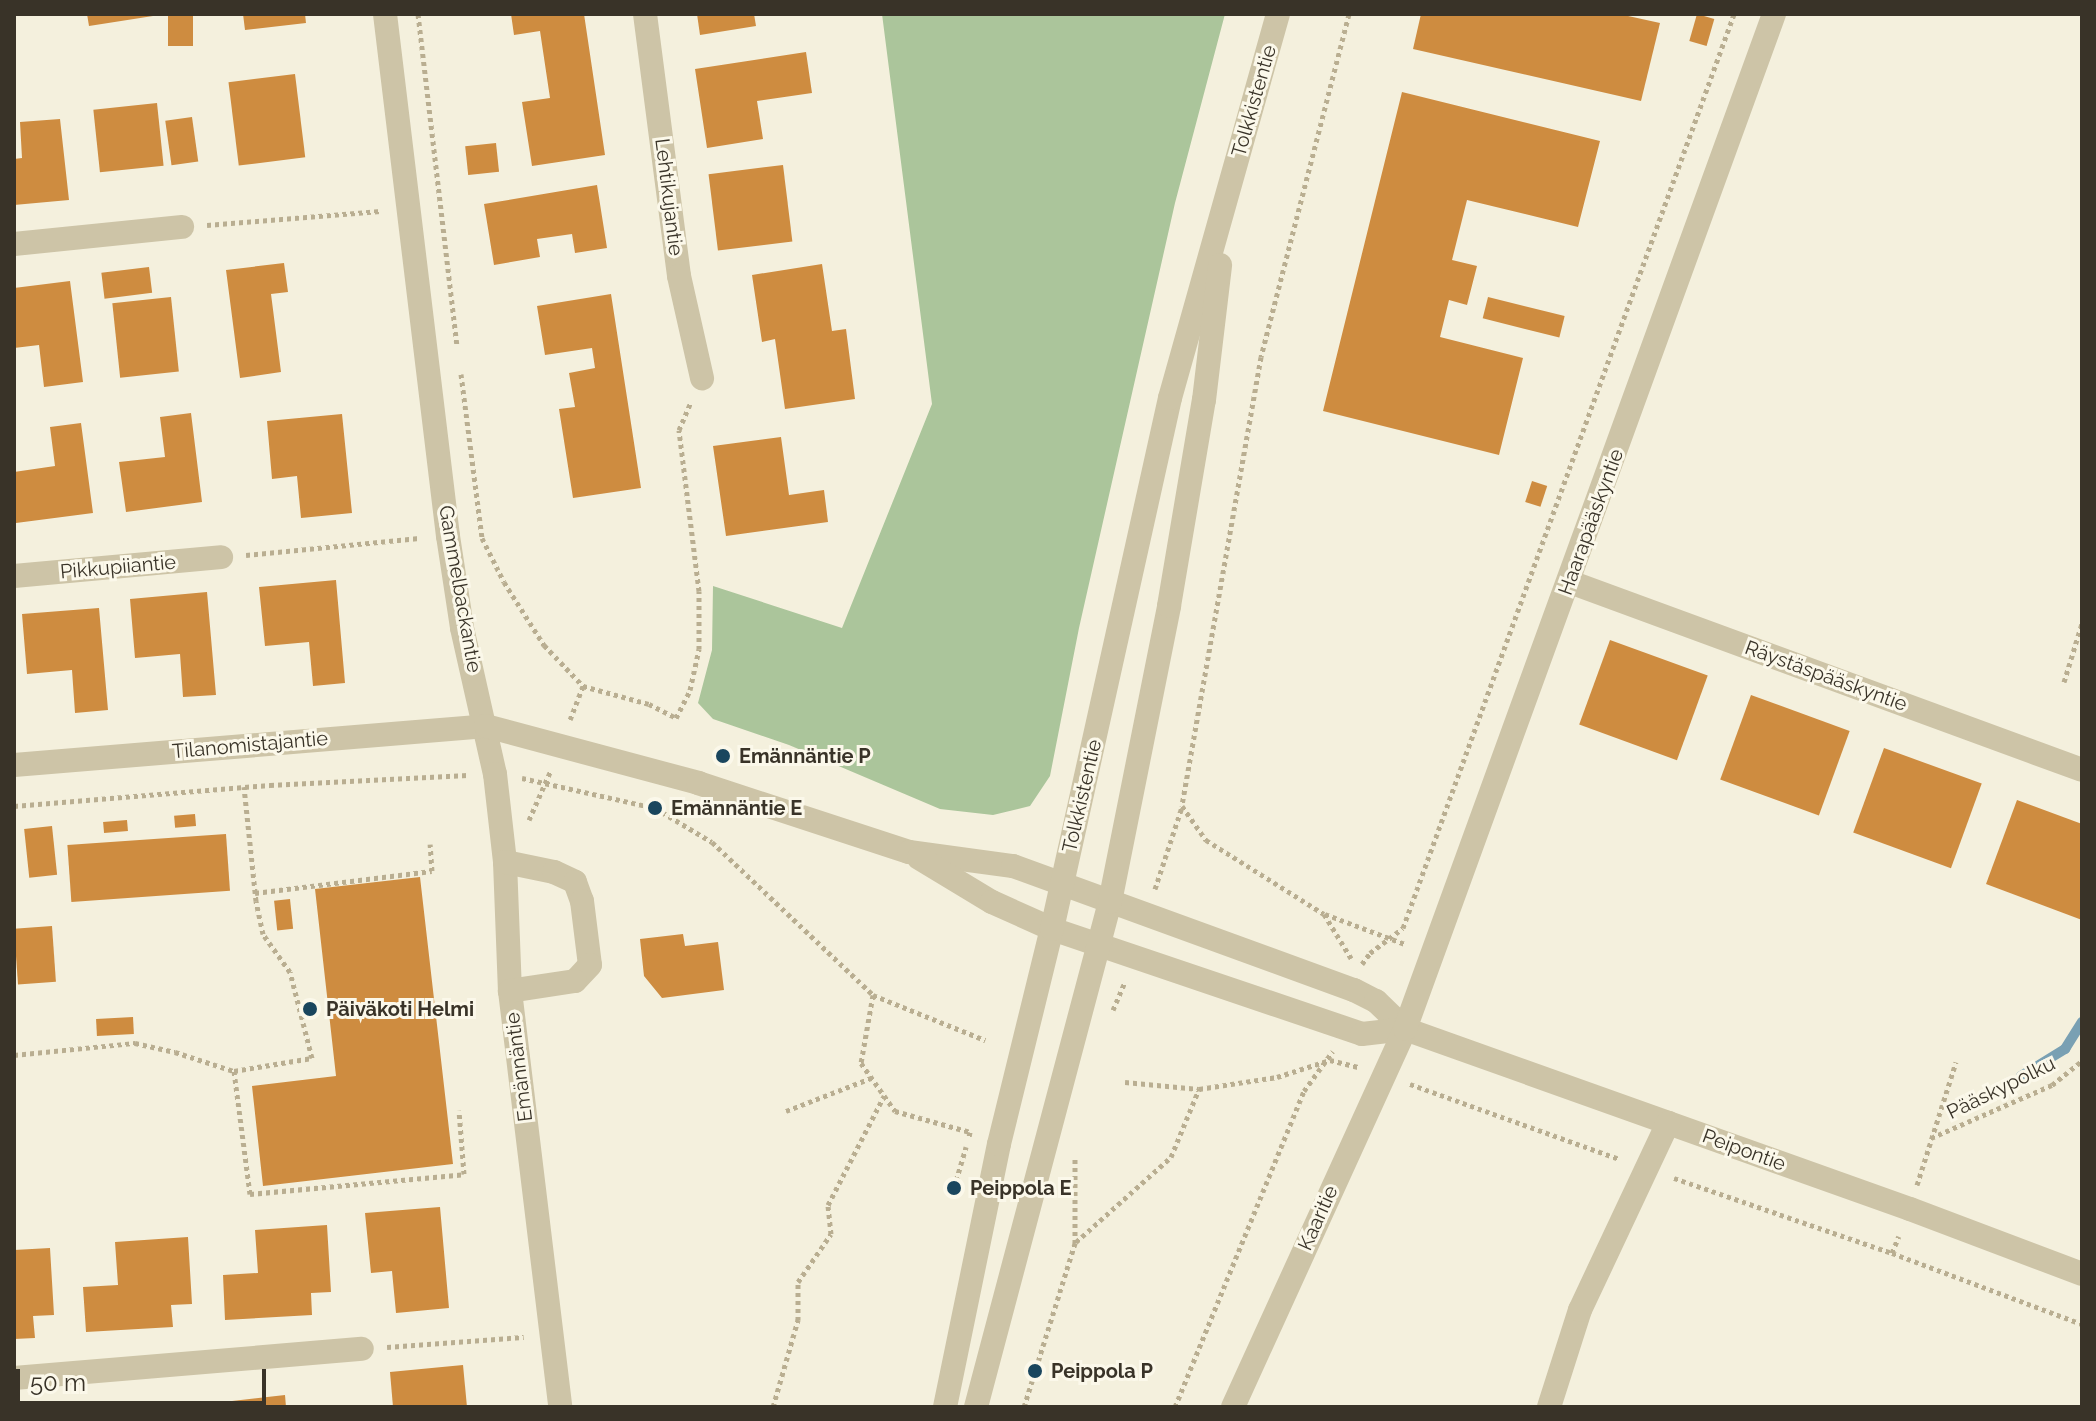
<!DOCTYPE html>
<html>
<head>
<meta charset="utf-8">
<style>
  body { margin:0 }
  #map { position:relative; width:2096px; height:1421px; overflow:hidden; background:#f4f0dd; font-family:Raleway,sans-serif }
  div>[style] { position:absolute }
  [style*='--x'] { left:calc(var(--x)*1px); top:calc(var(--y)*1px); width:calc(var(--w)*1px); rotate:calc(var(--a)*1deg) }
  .green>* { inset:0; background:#abc59b }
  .stream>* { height:10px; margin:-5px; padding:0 5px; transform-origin:5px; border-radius:5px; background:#79a0b3 }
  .building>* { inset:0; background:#ce8c40; transform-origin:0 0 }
  .path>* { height:5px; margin-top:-2.5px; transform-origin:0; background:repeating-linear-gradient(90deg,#b9ae91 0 4px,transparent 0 8px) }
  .minor>* { height:24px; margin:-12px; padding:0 12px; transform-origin:12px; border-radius:12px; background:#cdc4a7 }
  .dots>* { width:22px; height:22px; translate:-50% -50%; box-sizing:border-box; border:4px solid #fbf8ea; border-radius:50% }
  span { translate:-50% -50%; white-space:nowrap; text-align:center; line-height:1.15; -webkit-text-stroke:6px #fbf8ea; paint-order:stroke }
  .street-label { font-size:20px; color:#393328 }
  .poi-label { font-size:20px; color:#393328; font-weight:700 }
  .left { translate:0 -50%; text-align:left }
  .frame { position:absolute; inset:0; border:16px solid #393328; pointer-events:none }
  .scale { position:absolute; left:16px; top:1369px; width:250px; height:36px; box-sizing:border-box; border:4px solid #393328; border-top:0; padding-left:10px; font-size:24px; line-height:28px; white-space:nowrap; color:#393328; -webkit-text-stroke:6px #fbf8ea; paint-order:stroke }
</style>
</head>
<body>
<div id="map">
  <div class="green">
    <div style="clip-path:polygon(882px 14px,1225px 14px,1175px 203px,1079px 628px,1050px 776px,1030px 806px,993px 815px,940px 809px,789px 745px,713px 719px,698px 703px,712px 650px,713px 586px,842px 628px,932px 404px)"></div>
  </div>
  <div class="stream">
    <div style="--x:2021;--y:1076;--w:52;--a:-31.5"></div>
    <div style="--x:2065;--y:1049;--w:32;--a:-58"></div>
  </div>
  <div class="building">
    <div style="clip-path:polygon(87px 14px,153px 14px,153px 16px,89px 26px)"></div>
    <div style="left:168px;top:14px;width:25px;height:32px"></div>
    <div style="clip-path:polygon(243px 14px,305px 14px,306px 23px,245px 30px)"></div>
    <div style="clip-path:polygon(511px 14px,584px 14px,605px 155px,532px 166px,522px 102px,550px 98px,540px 31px,514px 35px)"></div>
    <div style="clip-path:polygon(697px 14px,754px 14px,756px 26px,700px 35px)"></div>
    <div style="clip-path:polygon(1421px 14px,1619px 14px,1660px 23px,1641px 101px,1413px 49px)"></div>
    <div style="left:1697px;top:14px;width:18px;height:28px;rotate:16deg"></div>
    <div style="clip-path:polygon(806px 52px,812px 93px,757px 101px,763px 139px,707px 148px,695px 69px)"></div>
    <div style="left:295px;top:74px;width:84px;height:67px;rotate:83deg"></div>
    <div style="clip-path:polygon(1402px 92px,1600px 141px,1578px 227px,1467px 200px,1452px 260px,1477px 266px,1467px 305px,1449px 300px,1440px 337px,1523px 358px,1499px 455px,1323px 411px)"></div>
    <div style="left:157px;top:103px;width:63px;height:64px;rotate:84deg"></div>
    <div style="left:192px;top:117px;width:45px;height:27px;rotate:82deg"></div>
    <div style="clip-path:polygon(60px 119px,69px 200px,14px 205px,14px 159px,22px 158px,20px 122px)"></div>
    <div style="left:496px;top:143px;width:29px;height:31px;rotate:84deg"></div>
    <div style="left:783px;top:165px;width:77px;height:75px;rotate:83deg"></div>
    <div style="clip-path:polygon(597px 185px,607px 248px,575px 253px,572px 234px,537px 239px,540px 257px,494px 265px,484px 204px)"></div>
    <div style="clip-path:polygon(284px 263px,288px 292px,271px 294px,281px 372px,240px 378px,226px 270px)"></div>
    <div style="clip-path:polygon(822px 264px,832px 331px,846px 329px,855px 399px,785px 409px,775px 339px,762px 342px,752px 275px)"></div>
    <div style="left:149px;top:267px;width:26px;height:48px;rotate:83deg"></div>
    <div style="clip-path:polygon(70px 281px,83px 382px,44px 387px,39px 345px,14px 348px,14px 288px)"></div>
    <div style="clip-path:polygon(611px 294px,641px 488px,573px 498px,559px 409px,575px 407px,569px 373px,595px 368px,592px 348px,545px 355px,537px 306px)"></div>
    <div style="left:171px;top:297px;width:75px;height:59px;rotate:84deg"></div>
    <div style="left:1488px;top:297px;width:79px;height:22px;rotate:14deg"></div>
    <div style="clip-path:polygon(191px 413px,202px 502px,126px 512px,119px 462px,165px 457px,160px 417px)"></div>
    <div style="clip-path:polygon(342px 414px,352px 513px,301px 518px,297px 476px,272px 479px,267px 421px)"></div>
    <div style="clip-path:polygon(81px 423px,93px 513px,16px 523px,14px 472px,55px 466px,50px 427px)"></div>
    <div style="clip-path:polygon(781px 437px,789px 495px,824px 490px,828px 522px,726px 536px,713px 446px)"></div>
    <div style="left:1532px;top:481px;width:16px;height:22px;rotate:18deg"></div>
    <div style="clip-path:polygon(336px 580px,345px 683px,313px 686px,309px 642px,265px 646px,259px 587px)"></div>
    <div style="clip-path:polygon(207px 592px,216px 695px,183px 697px,180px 654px,135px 658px,130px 599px)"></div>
    <div style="clip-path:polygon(99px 608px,108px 710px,75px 713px,72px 670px,27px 674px,22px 614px)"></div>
    <div style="left:1610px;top:640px;width:104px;height:90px;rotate:20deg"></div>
    <div style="left:1751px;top:695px;width:105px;height:90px;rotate:20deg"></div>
    <div style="left:1884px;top:748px;width:104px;height:90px;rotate:20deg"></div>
    <div style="clip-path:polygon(2017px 800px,2082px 824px,2082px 920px,1986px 884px)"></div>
    <div style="left:195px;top:814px;width:12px;height:21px;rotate:85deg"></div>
    <div style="left:127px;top:820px;width:11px;height:24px;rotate:85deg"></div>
    <div style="left:52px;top:826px;width:49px;height:28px;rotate:84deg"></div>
    <div style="left:226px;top:834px;width:57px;height:159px;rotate:86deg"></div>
    <div style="clip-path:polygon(420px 877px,453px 1164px,263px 1186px,252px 1086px,336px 1076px,315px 889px)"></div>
    <div style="left:290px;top:899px;width:30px;height:16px;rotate:84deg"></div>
    <div style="left:52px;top:926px;width:56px;height:38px;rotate:86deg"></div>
    <div style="clip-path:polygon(683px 934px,685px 946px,718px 942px,724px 990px,662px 998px,644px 976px,640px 939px)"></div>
    <div style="left:133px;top:1017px;width:17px;height:37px;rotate:87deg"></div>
    <div style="clip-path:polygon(440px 1207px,449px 1308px,396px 1313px,392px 1271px,371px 1273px,365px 1213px)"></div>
    <div style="clip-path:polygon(327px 1225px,331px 1292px,311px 1293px,312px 1315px,225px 1320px,223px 1275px,258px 1273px,255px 1230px)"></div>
    <div style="clip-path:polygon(188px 1237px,192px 1304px,171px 1305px,173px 1327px,86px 1332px,83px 1287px,118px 1285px,115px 1242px)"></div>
    <div style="clip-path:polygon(50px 1248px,54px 1315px,33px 1316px,35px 1338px,14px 1339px,14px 1250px)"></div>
    <div style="clip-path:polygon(463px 1365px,467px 1407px,393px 1407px,390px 1372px)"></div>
    <div style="clip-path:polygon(285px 1395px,286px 1407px,233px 1407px,232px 1401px)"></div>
  </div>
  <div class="path">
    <div style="--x:418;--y:14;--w:332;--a:83.3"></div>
    <div style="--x:1349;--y:14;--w:354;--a:104.4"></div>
    <div style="--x:1261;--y:357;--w:456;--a:100"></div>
    <div style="--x:1182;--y:806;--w:42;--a:54.8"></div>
    <div style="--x:1206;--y:840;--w:139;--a:32.1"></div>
    <div style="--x:1324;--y:914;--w:52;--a:58.5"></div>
    <div style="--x:207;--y:225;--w:174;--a:-4.6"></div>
    <div style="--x:461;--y:374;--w:165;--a:82.7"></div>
    <div style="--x:482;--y:538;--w:49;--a:63.4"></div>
    <div style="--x:504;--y:582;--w:75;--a:57.6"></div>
    <div style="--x:544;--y:645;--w:57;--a:46.4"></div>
    <div style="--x:583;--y:686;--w:36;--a:111"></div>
    <div style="--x:246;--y:555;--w:174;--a:-5.6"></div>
    <div style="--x:2064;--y:682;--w:62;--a:-73"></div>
    <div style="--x:583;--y:686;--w:68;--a:15.3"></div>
    <div style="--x:649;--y:704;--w:30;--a:27"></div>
    <div style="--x:676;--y:718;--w:31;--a:-63"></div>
    <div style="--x:690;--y:690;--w:42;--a:-77.6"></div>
    <div style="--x:699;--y:649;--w:58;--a:-90"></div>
    <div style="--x:699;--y:591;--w:162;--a:-97.1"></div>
    <div style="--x:679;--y:430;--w:30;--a:-67"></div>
    <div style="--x:522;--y:778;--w:136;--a:12.7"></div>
    <div style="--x:655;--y:808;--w:66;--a:30.8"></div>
    <div style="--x:712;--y:842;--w:222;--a:43.5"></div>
    <div style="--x:873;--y:995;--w:121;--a:21.9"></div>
    <div style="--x:14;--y:806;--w:257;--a:-4.7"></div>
    <div style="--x:270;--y:785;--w:198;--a:-2.9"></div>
    <div style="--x:529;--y:820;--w:55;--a:-66.3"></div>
    <div style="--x:1155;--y:889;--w:86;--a:-71.8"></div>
    <div style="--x:255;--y:893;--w:178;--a:-7.1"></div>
    <div style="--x:432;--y:871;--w:27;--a:-94"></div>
    <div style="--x:1325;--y:914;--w:85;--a:20.6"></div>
    <div style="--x:1362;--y:964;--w:14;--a:-54"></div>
    <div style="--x:1370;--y:953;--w:41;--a:-37.1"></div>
    <div style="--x:1403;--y:928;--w:972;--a:-70.09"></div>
    <div style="--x:873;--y:995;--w:69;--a:100"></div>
    <div style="--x:861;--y:1063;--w:59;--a:54.7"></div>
    <div style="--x:895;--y:1111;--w:78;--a:15.6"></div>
    <div style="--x:970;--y:1132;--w:5;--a:101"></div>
    <div style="--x:1113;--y:1010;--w:30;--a:-67"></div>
    <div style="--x:14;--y:1055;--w:122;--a:-5.7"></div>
    <div style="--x:135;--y:1043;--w:41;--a:12.7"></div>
    <div style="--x:175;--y:1052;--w:62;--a:17.9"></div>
    <div style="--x:234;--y:1071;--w:79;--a:-9.5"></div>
    <div style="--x:312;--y:1058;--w:89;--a:-104.3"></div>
    <div style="--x:290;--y:972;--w:47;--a:-125.4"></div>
    <div style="--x:263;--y:934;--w:34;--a:-102"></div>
    <div style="--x:256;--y:901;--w:115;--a:-96"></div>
    <div style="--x:234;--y:1071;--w:124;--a:82.6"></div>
    <div style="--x:250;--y:1194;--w:215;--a:-5.3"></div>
    <div style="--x:464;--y:1174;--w:64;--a:-94.5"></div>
    <div style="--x:1125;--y:1082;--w:74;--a:5.4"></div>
    <div style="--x:1199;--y:1089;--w:79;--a:-8.7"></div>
    <div style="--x:1277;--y:1077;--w:56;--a:-17.8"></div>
    <div style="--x:1330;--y:1060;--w:30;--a:14"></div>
    <div style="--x:1410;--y:1084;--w:222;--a:19.7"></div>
    <div style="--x:786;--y:1111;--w:91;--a:-21.2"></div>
    <div style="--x:1931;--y:1138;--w:132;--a:-23.7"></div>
    <div style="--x:2052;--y:1085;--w:38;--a:-39"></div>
    <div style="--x:1674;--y:1178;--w:231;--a:19"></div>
    <div style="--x:1892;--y:1253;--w:203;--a:20.5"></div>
    <div style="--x:1917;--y:1185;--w:129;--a:-72.4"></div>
    <div style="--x:954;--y:1188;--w:43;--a:-73.7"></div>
    <div style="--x:1076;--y:1242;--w:127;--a:-41.8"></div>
    <div style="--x:1171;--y:1157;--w:74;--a:-67.6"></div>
    <div style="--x:1892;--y:1253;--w:18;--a:-68"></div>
    <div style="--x:387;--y:1347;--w:137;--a:-4.2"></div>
    <div style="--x:773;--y:1407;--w:91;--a:-74"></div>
    <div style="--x:798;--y:1320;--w:38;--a:-90"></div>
    <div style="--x:798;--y:1282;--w:58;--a:-55.5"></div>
    <div style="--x:831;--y:1234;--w:29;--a:-96"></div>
    <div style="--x:828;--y:1205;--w:123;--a:-62.8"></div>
    <div style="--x:1024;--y:1407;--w:172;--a:-72.7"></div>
    <div style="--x:1075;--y:1243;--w:87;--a:-90"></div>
    <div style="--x:1175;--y:1407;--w:341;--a:-67.8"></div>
    <div style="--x:1304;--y:1091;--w:49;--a:-54.1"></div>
  </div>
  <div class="minor">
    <div style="--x:385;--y:14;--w:526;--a:83.12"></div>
    <div style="--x:448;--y:536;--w:93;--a:81.3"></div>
    <div style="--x:462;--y:628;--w:150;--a:77.3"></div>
    <div style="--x:495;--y:774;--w:89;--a:83.5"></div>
    <div style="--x:505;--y:862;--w:129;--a:87.8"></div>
    <div style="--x:510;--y:991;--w:419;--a:83.1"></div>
    <div style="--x:645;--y:14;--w:264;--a:82.6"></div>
    <div style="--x:679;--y:276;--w:105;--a:77.3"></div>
    <div style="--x:14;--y:244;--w:169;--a:-5.8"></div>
    <div style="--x:14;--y:576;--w:208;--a:-5.2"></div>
    <div style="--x:1570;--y:582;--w:545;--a:20.16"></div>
    <div style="--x:14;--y:765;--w:474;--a:-4.7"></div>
    <div style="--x:486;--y:726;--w:220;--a:15"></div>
    <div style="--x:698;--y:783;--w:222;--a:18.1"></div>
    <div style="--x:909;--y:852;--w:105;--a:7.7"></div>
    <div style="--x:1013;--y:866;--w:363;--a:20"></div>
    <div style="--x:1354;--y:990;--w:25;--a:27"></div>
    <div style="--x:1376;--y:1001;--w:40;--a:44"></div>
    <div style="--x:919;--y:858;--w:85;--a:31.1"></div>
    <div style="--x:992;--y:902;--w:66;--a:24.2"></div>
    <div style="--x:1052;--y:929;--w:327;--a:18.7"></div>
    <div style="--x:1362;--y:1034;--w:43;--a:-6.6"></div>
    <div style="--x:1405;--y:1029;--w:536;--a:19.62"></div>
    <div style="--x:1910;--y:1209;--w:184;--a:20.7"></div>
    <div style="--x:505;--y:862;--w:50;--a:11.5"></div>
    <div style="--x:554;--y:872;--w:23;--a:25"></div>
    <div style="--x:575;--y:882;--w:20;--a:70"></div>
    <div style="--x:582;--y:901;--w:64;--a:82.9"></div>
    <div style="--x:590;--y:965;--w:22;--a:133"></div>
    <div style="--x:575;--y:981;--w:66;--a:171.3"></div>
    <div style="--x:14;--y:1378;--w:349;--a:-4.8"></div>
    <div style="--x:945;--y:1407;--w:268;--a:-78.4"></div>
    <div style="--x:999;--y:1144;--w:221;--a:-76.2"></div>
    <div style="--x:1052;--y:929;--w:544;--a:-77.47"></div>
    <div style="--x:1170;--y:398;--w:399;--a:-74.3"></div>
    <div style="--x:976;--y:1407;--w:522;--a:-75.14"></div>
    <div style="--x:1110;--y:902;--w:302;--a:-78.7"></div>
    <div style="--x:1169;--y:606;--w:209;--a:-80.4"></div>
    <div style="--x:1204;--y:400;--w:136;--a:-83.2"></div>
    <div style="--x:1233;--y:1407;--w:415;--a:-65.5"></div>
    <div style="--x:1405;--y:1029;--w:1080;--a:-70.02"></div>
    <div style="--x:1549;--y:1407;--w:102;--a:-72.3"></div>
    <div style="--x:1580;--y:1310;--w:207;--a:-64.8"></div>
  </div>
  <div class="dots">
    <div style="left:723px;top:756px;background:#1a465e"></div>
    <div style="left:655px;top:808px;background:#1a465e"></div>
    <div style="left:310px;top:1009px;background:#1a465e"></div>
    <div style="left:954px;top:1188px;background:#1a465e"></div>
    <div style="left:1035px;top:1371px;background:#1a465e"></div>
  </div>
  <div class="street-label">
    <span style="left:1254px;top:101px;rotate:-74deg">Tolkkistentie</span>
    <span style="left:669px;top:197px;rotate:83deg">Lehtikujantie</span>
    <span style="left:1591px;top:522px;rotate:-70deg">Haarapääskyntie</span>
    <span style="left:118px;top:567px;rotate:-5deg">Pikkupiiantie</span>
    <span style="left:460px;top:589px;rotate:80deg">Gammelbackantie</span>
    <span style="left:1826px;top:676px;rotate:20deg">Räystäspääskyntie</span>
    <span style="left:250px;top:745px;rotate:-5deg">Tilanomistajantie</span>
    <span style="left:1082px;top:796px;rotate:-77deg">Tolkkistentie</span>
    <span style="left:519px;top:1067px;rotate:-97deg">Emännäntie</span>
    <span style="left:2001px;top:1088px;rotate:-26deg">Pääskypolku</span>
    <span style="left:1744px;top:1150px;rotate:20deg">Peipontie</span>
    <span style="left:1318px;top:1218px;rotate:-66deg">Kaaritie</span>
  </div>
  <div class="poi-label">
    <span class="left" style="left:739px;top:756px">Emännäntie P</span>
    <span class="left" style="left:671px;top:808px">Emännäntie E</span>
    <span class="left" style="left:326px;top:1009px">Päiväkoti Helmi</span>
    <span class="left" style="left:970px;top:1188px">Peippola E</span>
    <span class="left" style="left:1051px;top:1371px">Peippola P</span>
  </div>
  <div class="frame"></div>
  <div class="scale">50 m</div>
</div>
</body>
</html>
